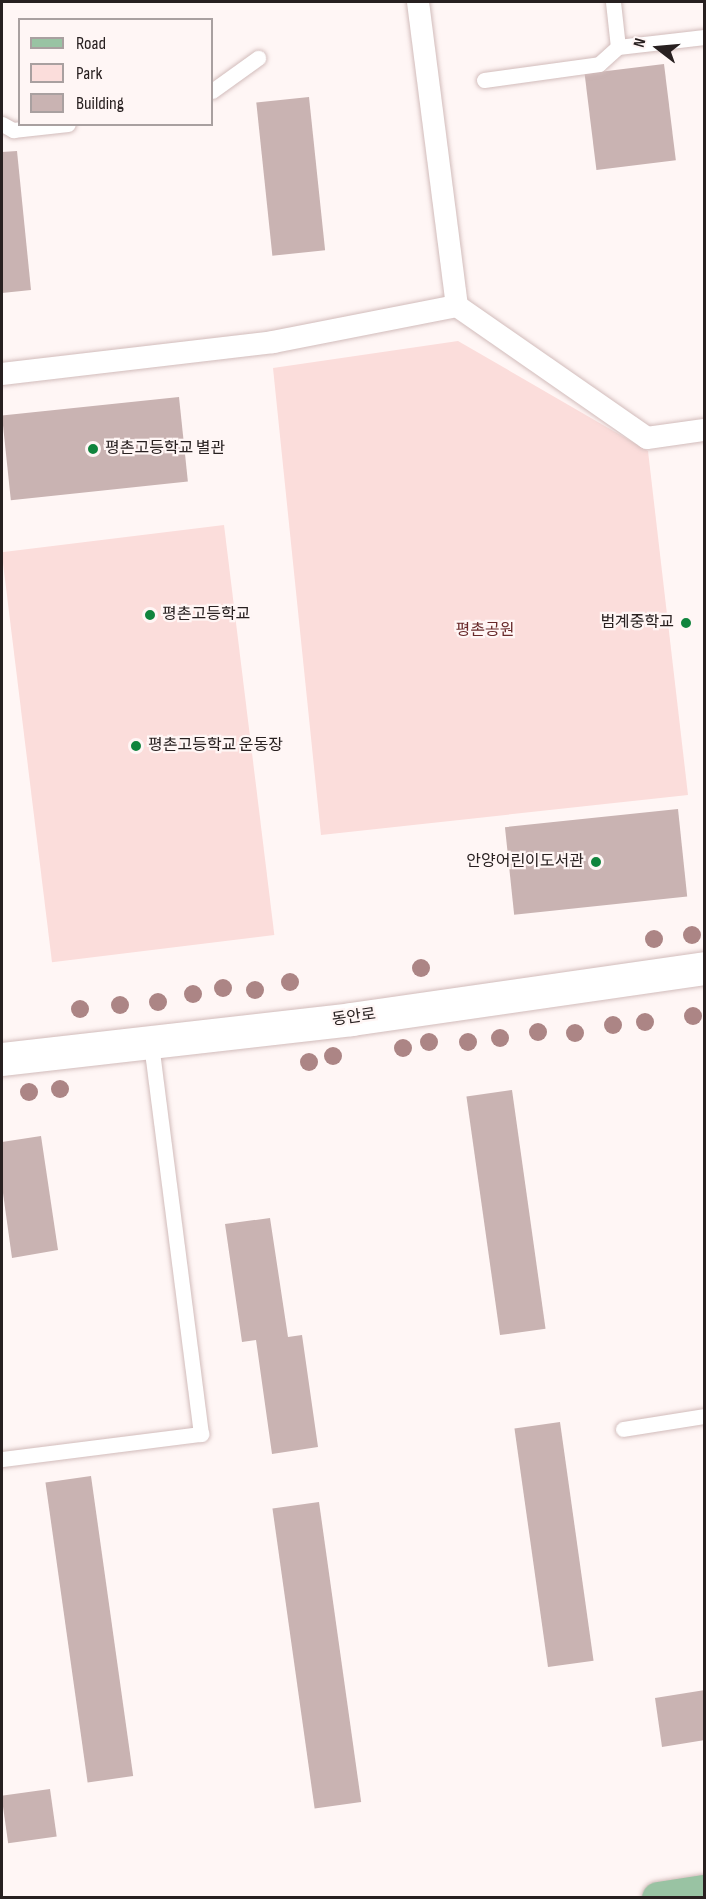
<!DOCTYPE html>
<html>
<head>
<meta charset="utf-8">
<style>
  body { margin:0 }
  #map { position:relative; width:706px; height:1899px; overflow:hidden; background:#fff6f5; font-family:"Sofia Sans Condensed","Noto Sans KR",sans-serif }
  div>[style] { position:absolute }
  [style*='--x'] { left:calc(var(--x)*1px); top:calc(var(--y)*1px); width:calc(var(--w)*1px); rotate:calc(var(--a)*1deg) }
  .green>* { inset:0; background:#fbdddb; transform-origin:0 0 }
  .building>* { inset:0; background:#c9b3b2; transform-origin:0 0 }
  .roads { filter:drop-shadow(0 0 2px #d2bcbb) drop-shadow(0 0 2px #d2bcbb) }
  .service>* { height:15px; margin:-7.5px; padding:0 7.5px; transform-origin:7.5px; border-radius:7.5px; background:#fff }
  .pedestrian>* { height:22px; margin:-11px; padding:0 11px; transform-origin:11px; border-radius:11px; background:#fff }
  .tertiary>* { height:33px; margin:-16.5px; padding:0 16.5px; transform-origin:16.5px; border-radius:16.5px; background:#fff }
  .primary>* { height:33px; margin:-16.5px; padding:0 16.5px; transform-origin:16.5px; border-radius:16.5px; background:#99c3a3 }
  .trees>* { width:18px; height:18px; margin:-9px; border-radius:50%; background:#ac8585 }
  .dots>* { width:16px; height:16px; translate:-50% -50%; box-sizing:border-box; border:3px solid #fff6f5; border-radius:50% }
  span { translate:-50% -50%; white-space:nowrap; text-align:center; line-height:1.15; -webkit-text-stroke:4.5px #fff6f5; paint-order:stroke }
  .poi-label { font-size:16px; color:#282020 }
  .left { translate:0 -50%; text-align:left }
  .right { translate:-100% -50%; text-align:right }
  .park-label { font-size:16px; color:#682829 }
  .street-label { font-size:16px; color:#282020 }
  .frame { position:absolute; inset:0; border:3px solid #282020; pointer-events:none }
  .legend { position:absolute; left:18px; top:18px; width:195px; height:108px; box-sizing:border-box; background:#fff6f5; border:2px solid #a9a0a0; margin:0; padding:8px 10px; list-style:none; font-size:18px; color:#282020 }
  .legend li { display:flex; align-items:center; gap:12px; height:30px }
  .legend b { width:30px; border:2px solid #a9a0a0 }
  .north { position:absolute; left:628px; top:18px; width:60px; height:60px; -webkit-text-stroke:4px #fff6f5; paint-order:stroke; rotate:286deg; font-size:16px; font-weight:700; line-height:24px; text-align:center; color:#282020 }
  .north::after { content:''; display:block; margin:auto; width:21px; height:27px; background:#282020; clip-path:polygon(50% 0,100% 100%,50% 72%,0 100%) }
</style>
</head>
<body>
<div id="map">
  <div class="green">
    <div style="clip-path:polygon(458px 341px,648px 451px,688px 795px,321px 835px,273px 368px)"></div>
    <div style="left:224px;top:525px;width:413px;height:224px;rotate:83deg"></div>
  </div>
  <div class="building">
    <div style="left:664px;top:64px;width:97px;height:80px;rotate:83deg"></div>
    <div style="left:309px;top:97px;width:154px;height:53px;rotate:84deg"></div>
    <div style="clip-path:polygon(17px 151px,31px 290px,2px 293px,2px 152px)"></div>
    <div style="left:179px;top:397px;width:85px;height:178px;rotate:84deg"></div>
    <div style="left:678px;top:809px;width:88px;height:174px;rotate:84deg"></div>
    <div style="left:512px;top:1090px;width:241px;height:46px;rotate:82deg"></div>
    <div style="clip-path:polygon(41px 1136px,58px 1250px,12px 1258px,2px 1186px,2px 1142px)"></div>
    <div style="clip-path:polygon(270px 1218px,288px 1337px,302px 1335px,318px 1447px,272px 1454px,256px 1340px,242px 1342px,225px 1224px)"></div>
    <div style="left:560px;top:1422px;width:241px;height:46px;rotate:82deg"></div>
    <div style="left:91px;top:1476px;width:303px;height:46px;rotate:82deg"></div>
    <div style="left:319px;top:1502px;width:303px;height:47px;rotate:82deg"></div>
    <div style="clip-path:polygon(705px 1690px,705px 1740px,662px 1747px,655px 1698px)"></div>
    <div style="left:50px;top:1789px;width:48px;height:49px;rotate:82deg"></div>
  </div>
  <div class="roads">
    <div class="service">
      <div style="--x:613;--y:2;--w:45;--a:83.7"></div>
      <div style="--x:618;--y:47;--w:87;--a:-6.6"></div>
      <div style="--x:484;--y:80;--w:116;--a:-7.9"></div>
      <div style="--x:599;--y:64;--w:25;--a:-42"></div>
      <div style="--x:212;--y:91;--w:57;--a:-35.7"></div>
      <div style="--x:2;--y:124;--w:13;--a:29"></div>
      <div style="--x:13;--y:130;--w:55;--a:-6.2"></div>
      <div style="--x:623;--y:1429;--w:82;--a:-9.1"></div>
      <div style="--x:2;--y:1459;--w:201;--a:-7.2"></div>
      <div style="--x:201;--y:1434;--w:394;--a:-97.3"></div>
    </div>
    <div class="pedestrian">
      <div style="--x:418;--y:2;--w:306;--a:82.7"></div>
      <div style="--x:2;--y:374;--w:273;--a:-6.7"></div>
      <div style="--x:273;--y:342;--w:187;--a:-11.1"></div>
      <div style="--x:457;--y:306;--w:231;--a:34.8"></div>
      <div style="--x:647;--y:438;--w:58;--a:-8"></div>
    </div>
    <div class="tertiary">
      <div style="--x:2;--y:1059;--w:351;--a:-6.5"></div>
      <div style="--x:351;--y:1019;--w:357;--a:-8.2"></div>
    </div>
    <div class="primary">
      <div style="--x:658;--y:1898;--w:47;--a:-8.7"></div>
    </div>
  </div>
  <div class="trees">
    <div style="left:692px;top:935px"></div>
    <div style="left:654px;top:939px"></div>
    <div style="left:421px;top:968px"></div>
    <div style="left:290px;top:982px"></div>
    <div style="left:223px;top:988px"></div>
    <div style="left:255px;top:990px"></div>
    <div style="left:193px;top:994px"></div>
    <div style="left:158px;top:1002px"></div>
    <div style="left:120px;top:1005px"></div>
    <div style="left:80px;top:1009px"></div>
    <div style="left:693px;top:1016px"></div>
    <div style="left:645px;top:1022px"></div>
    <div style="left:613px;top:1025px"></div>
    <div style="left:538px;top:1032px"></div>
    <div style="left:575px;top:1033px"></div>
    <div style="left:500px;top:1038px"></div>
    <div style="left:429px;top:1042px"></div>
    <div style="left:468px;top:1042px"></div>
    <div style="left:403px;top:1048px"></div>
    <div style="left:333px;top:1056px"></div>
    <div style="left:309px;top:1062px"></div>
    <div style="left:60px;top:1089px"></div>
    <div style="left:29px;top:1092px"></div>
  </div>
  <div class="dots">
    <div style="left:93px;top:449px;background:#10843d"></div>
    <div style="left:150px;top:615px;background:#10843d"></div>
    <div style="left:686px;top:623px;background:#10843d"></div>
    <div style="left:136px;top:746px;background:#10843d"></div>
    <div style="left:596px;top:862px;background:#10843d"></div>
  </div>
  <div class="poi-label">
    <span class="left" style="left:105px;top:449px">평촌고등학교 별관</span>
    <span class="left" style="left:162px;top:615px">평촌고등학교</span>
    <span class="right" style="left:674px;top:623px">범계중학교</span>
    <span class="left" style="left:148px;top:746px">평촌고등학교 운동장</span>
    <span class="right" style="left:584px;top:862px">안양어린이도서관</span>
  </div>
  <div class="park-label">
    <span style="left:485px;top:631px">평촌공원</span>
  </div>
  <div class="street-label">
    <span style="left:354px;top:1018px;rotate:-8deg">동안로</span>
  </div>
  <div class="frame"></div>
  <ul class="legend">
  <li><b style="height:8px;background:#99c3a3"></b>Road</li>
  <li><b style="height:16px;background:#fbdddb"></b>Park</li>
  <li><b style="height:16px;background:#c9b3b2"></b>Building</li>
  </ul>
  <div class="north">N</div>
</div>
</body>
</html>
